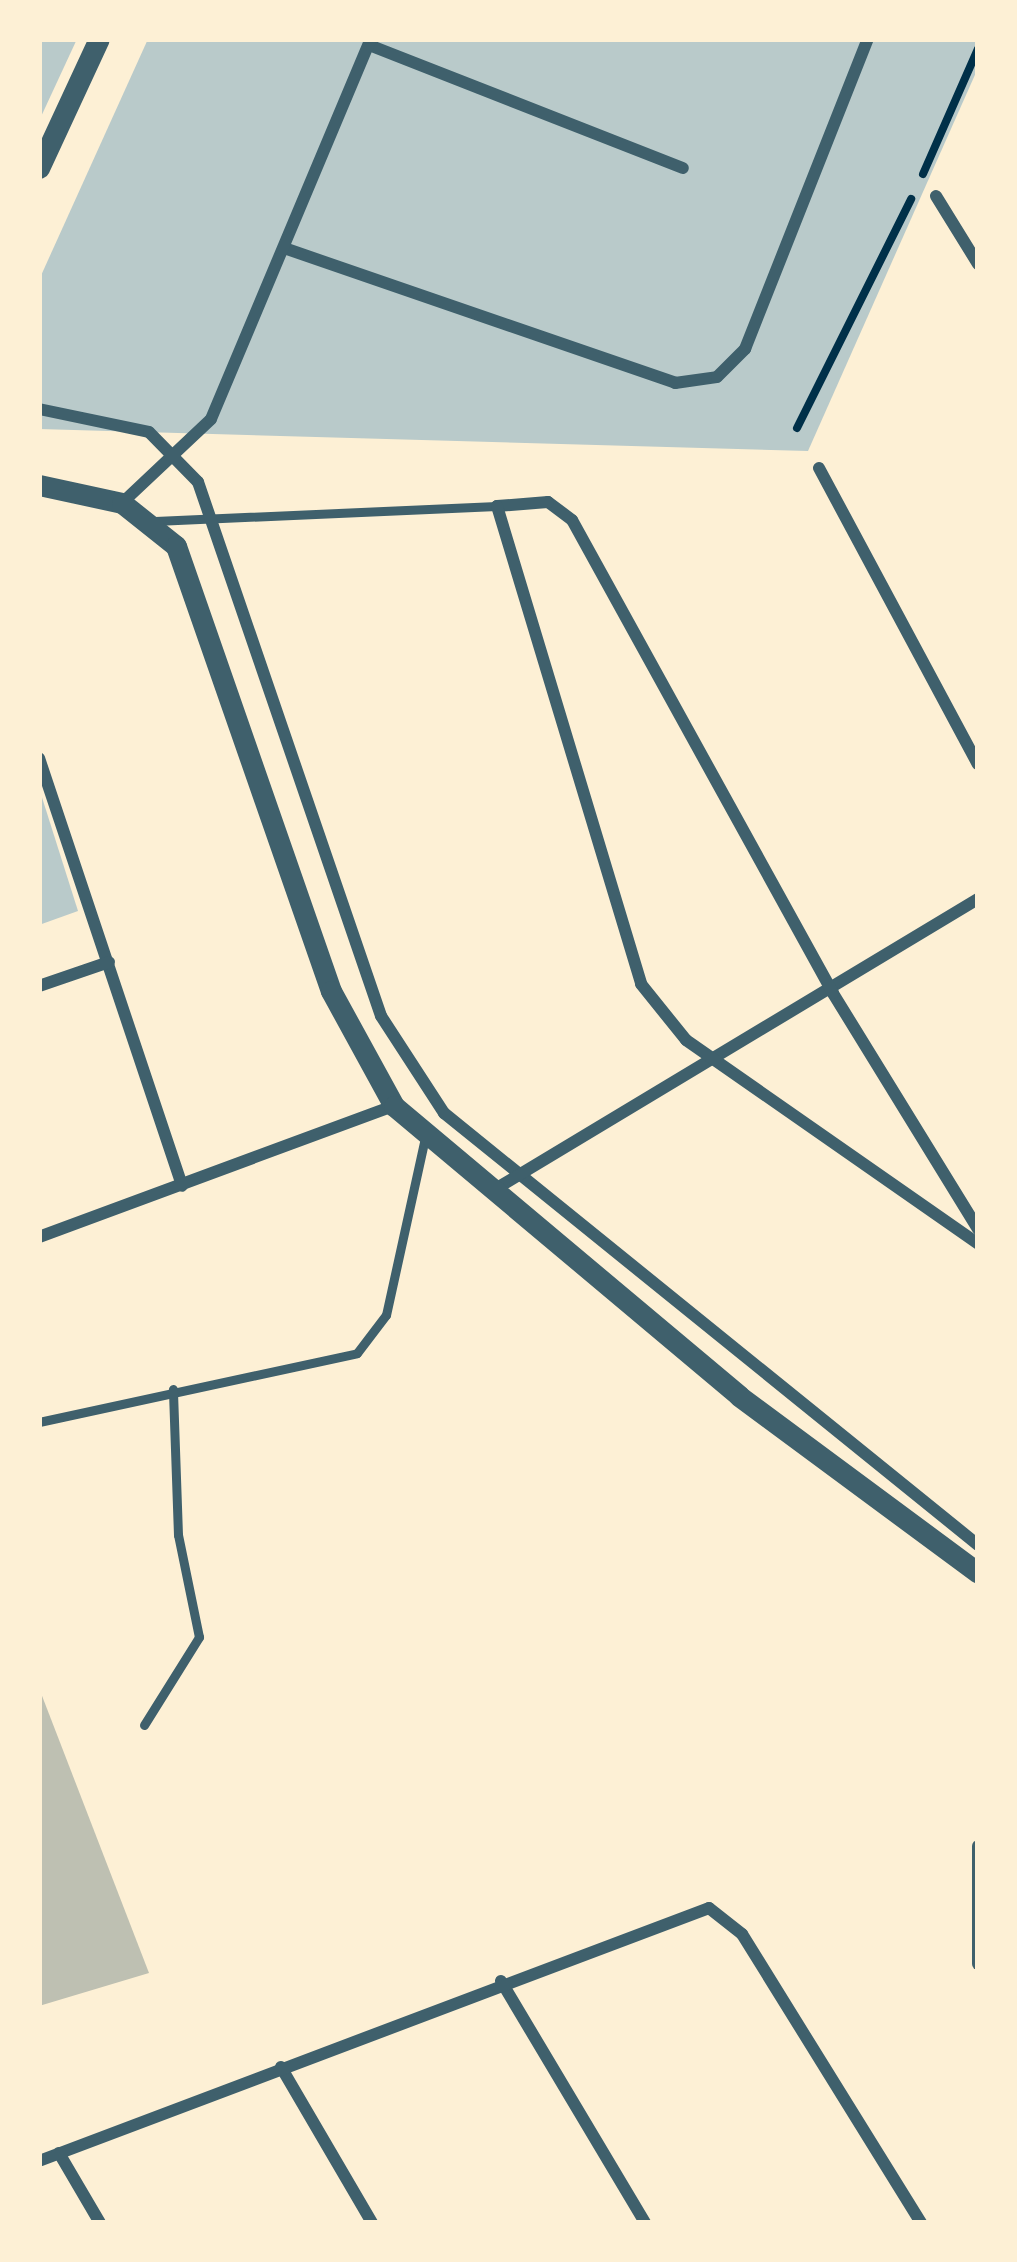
<!DOCTYPE html>
<html>
<head>
<meta charset="utf-8">
<style>
  body { margin:0 }
  #map { position:relative; width:1017px; height:2262px; overflow:hidden; background:#fdf0d5; font-family:"Space Grotesk",sans-serif }
  div>[style] { position:absolute }
  [style*='--x'] { left:calc(var(--x)*1px); top:calc(var(--y)*1px); width:calc(var(--w)*1px); rotate:calc(var(--a)*1deg) }
  .green>* { inset:0; background:#b9caca }
  .building>* { inset:0; background:#bec0b2 }
  .path>* { height:8px; margin:-4px; padding:0 4px; transform-origin:4px; border-radius:4px; background:#003049 }
  .service>* { height:9px; margin:-4.5px; padding:0 4.5px; transform-origin:4.5px; border-radius:4.5px; background:#3f606c }
  .minor>* { height:12px; margin:-6px; padding:0 6px; transform-origin:6px; border-radius:6px; background:#3f606c }
  .tertiary>* { height:21px; margin:-10.5px; padding:0 10.5px; transform-origin:10.5px; border-radius:10.5px; background:#3f606c }
  span { translate:-50% -50%; white-space:nowrap; text-align:center; line-height:1.15; -webkit-text-stroke:10px #fdf0d5; paint-order:stroke }
  .frame { position:absolute; inset:0; border:42px solid #fdf0d5; pointer-events:none }
</style>
</head>
<body>
<div id="map">
  <div class="green">
    <div style="clip-path:polygon(39px 39px,77px 39px,39px 121px)"></div>
    <div style="clip-path:polygon(148px 39px,978px 39px,978px 68px,808px 451px,39px 429px,39px 280px)"></div>
    <div style="clip-path:polygon(39px 788px,78px 911px,39px 925px)"></div>
  </div>
  <div class="building">
    <div style="clip-path:polygon(39px 1688px,149px 1973px,39px 2006px)"></div>
  </div>
  <div class="path">
    <div style="--x:923;--y:174;--w:137;--a:-66.3"></div>
    <div style="--x:797;--y:428;--w:256;--a:-63.5"></div>
  </div>
  <div class="service">
    <div style="--x:155;--y:521;--w:342;--a:-2.5"></div>
    <div style="--x:39;--y:1422;--w:325;--a:-12.2"></div>
    <div style="--x:357;--y:1353;--w:48;--a:-52.7"></div>
    <div style="--x:386;--y:1315;--w:181;--a:-77.6"></div>
    <div style="--x:144;--y:1725;--w:104;--a:-58"></div>
    <div style="--x:199;--y:1637;--w:104;--a:-101.6"></div>
    <div style="--x:178;--y:1535;--w:146;--a:-92"></div>
  </div>
  <div class="minor">
    <div style="--x:369;--y:45;--w:337;--a:21.4"></div>
    <div style="--x:936;--y:196;--w:80;--a:58.3"></div>
    <div style="--x:284;--y:248;--w:414;--a:19"></div>
    <div style="--x:675;--y:383;--w:42;--a:-8.1"></div>
    <div style="--x:717;--y:377;--w:40;--a:-45"></div>
    <div style="--x:745;--y:349;--w:334;--a:-68.4"></div>
    <div style="--x:39;--y:409;--w:112;--a:11.8"></div>
    <div style="--x:149;--y:432;--w:70;--a:45.6"></div>
    <div style="--x:198;--y:482;--w:564;--a:71.08"></div>
    <div style="--x:381;--y:1016;--w:116;--a:57"></div>
    <div style="--x:444;--y:1113;--w:687;--a:38.97"></div>
    <div style="--x:819;--y:468;--w:336;--a:61.8"></div>
    <div style="--x:122;--y:503;--w:122;--a:-43.3"></div>
    <div style="--x:211;--y:419;--w:412;--a:-67.2"></div>
    <div style="--x:39;--y:758;--w:451;--a:71.5"></div>
    <div style="--x:39;--y:986;--w:74;--a:-18.9"></div>
    <div style="--x:492;--y:1191;--w:567;--a:-31"></div>
    <div style="--x:978;--y:1229;--w:277;--a:-121.6"></div>
    <div style="--x:833;--y:993;--w:540;--a:-118.89"></div>
    <div style="--x:572;--y:520;--w:30;--a:-143"></div>
    <div style="--x:548;--y:502;--w:51;--a:175.5"></div>
    <div style="--x:497;--y:506;--w:499;--a:73.2"></div>
    <div style="--x:641;--y:984;--w:72;--a:51.2"></div>
    <div style="--x:686;--y:1040;--w:356;--a:34.9"></div>
    <div style="--x:39;--y:1237;--w:378;--a:-20.3"></div>
    <div style="--x:978;--y:1846;--w:118;--a:90"></div>
    <div style="--x:501;--y:1981;--w:282;--a:59.2"></div>
    <div style="--x:281;--y:2067;--w:181;--a:59.7"></div>
    <div style="--x:59;--y:2153;--w:81;--a:59.6"></div>
    <div style="--x:39;--y:2161;--w:716;--a:-20.69"></div>
    <div style="--x:709;--y:1908;--w:42;--a:38.2"></div>
    <div style="--x:742;--y:1934;--w:340;--a:58.2"></div>
  </div>
  <div class="tertiary">
    <div style="--x:39;--y:168;--w:142;--a:-65.1"></div>
    <div style="--x:39;--y:485;--w:85;--a:12.2"></div>
    <div style="--x:122;--y:503;--w:69;--a:38.5"></div>
    <div style="--x:176;--y:546;--w:471;--a:70.8"></div>
    <div style="--x:331;--y:991;--w:131;--a:61.3"></div>
    <div style="--x:394;--y:1106;--w:451;--a:40"></div>
    <div style="--x:739;--y:1396;--w:297;--a:36.5"></div>
  </div>
  <div class="frame"></div>
</div>
</body>
</html>
